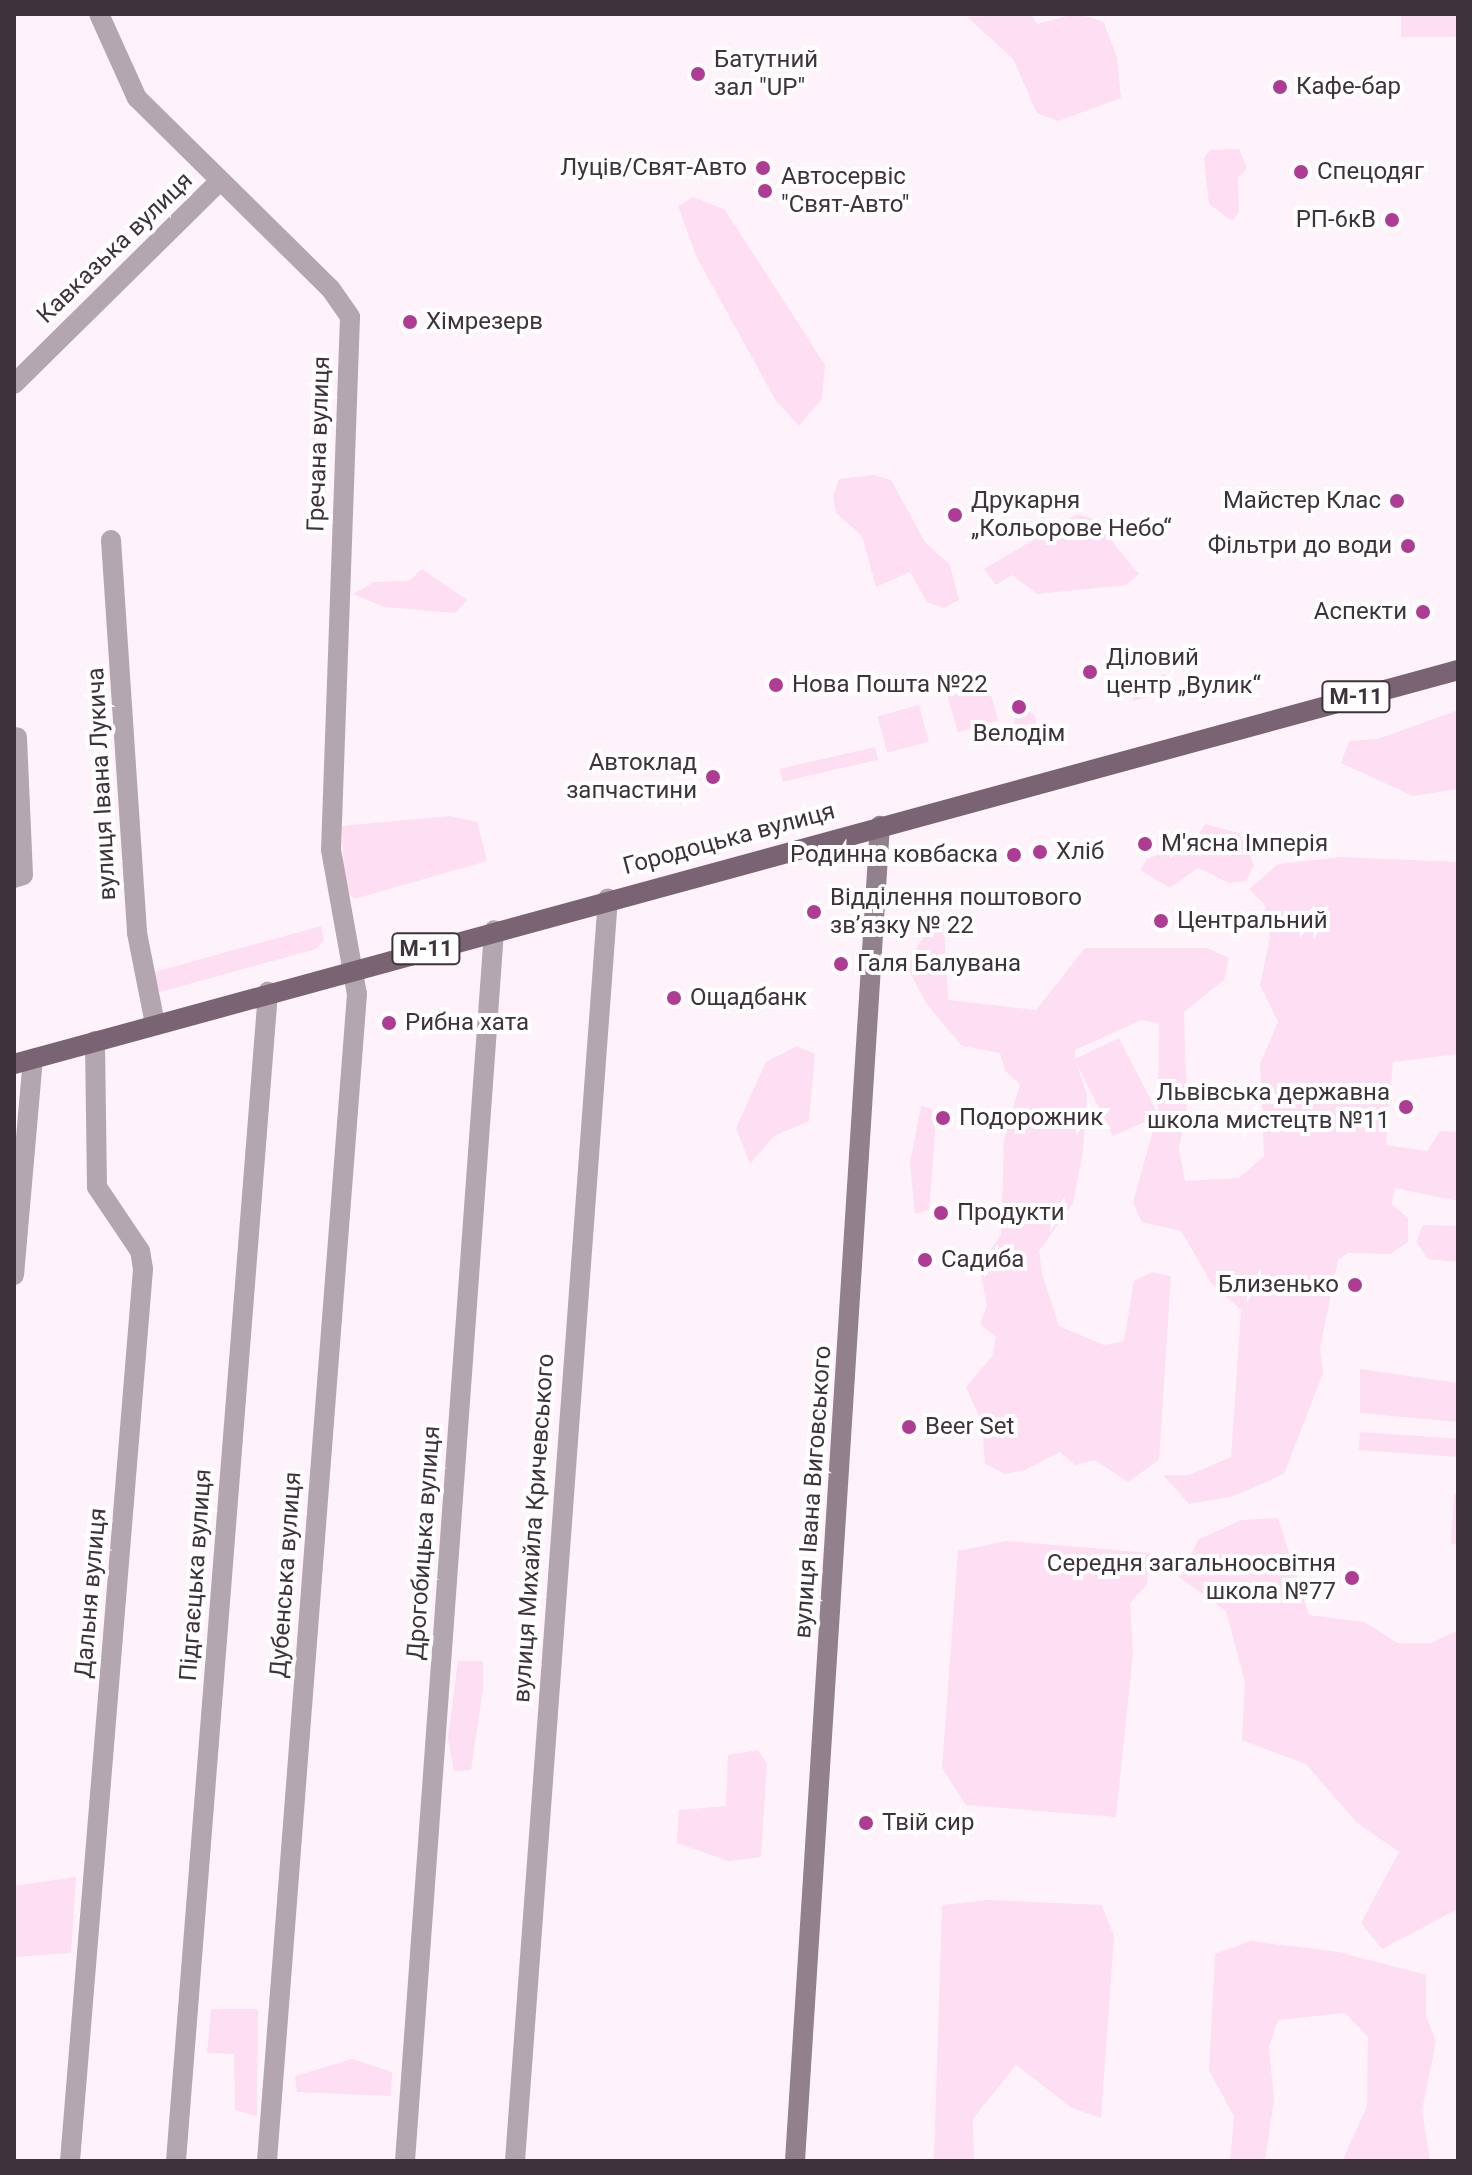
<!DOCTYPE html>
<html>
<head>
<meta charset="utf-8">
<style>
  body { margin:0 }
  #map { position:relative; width:1472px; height:2175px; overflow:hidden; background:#fff3fb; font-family:Roboto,sans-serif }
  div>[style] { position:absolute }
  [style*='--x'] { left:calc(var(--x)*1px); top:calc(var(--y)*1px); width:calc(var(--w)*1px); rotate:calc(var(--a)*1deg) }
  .green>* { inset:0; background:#fddef3; transform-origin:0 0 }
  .round { border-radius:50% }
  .street>* { height:20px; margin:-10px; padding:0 10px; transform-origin:10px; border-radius:10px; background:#b3a6af }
  .secondary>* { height:20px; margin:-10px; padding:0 10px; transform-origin:10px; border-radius:10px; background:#92808c }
  .primary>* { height:20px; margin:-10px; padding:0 10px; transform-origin:10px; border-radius:10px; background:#7a6473 }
  .dots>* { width:22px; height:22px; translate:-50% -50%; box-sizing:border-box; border:4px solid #fff; border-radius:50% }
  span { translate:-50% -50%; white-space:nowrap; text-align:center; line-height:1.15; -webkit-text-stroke:8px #fff; paint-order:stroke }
  .shield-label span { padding:2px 6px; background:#fff; border:2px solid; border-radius:6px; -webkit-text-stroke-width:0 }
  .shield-label { font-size:22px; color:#3f333b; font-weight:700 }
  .poi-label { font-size:24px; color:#3f333b }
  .left { translate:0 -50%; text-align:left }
  .right { translate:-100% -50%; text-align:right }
  .street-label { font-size:24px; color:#3f333b }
  .frame { position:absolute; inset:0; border:16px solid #3f333b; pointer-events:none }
</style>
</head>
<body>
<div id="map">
  <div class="green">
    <div style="clip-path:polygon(1031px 14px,1037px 24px,1075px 14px,1103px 21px,1117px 57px,1121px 98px,1058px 121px,1037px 113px,1013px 59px,967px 17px)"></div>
    <div style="left:1401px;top:14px;width:57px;height:23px"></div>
    <div style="clip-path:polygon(1239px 149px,1247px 168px,1238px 178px,1239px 212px,1232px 221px,1209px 204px,1204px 158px,1210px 150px)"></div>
    <div style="clip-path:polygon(693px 197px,725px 210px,825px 365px,822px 399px,799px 426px,776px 401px,696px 256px,678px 206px)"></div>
    <div style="clip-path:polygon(874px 475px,891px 480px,925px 542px,950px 565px,959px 600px,944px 608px,927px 602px,910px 572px,876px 587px,862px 536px,836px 513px,833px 496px,839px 479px)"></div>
    <div style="clip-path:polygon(1077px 514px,1094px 519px,1139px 574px,1126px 585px,1037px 594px,1012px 575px,996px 585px,984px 569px)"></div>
    <div style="clip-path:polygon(422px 569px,467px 600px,456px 613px,385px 607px,353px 594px,374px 582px,409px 581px)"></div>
    <div style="clip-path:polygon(1165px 674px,1170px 691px,1133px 701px,1133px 682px)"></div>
    <div style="left:988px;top:685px;width:37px;height:42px;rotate:74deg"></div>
    <div style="left:919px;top:705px;width:38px;height:43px;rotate:75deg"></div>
    <div style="clip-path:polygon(1458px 710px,1458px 789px,1413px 796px,1341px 763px,1349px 741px,1378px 739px)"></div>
    <div class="round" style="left:1014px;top:711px;width:22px;height:22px"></div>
    <div style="left:875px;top:747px;width:13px;height:98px;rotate:77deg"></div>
    <div style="clip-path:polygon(449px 816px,477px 822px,487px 861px,354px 899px,344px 888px,342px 826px)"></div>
    <div style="clip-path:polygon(1205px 824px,1239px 833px,1254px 865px,1246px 881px,1229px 883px,1198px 868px,1170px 888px,1140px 870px,1147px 859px,1196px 840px)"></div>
    <div style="clip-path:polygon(evenodd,1341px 857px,1458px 862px,1458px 1054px,1393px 1062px,1386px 1145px,1427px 1151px,1440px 1131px,1458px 1132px,1458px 1201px,1395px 1188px,1392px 1204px,1408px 1218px,1408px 1242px,1390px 1254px,1348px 1253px,1338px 1260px,1320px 1348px,1323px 1373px,1284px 1474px,1234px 1496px,1189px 1504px,1163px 1475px,1189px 1475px,1231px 1457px,1241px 1310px,1212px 1284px,1181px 1231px,1142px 1222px,1133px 1203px,1157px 1116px,1113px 1136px,1076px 1062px,1087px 1095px,1083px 1151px,1073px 1203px,1039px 1251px,1042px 1274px,1059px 1326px,1104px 1345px,1124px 1341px,1134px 1281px,1152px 1272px,1171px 1276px,1159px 1460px,1128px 1482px,1095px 1460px,1075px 1465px,1060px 1452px,1025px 1470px,1005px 1474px,985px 1464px,982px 1423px,966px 1387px,992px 1356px,996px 1337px,980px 1324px,987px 1306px,979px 1267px,1001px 1235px,1004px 1140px,1020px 1084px,1005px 1071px,1000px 1053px,962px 1046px,926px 1003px,908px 969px,915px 951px,933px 921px,944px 921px,948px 1000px,1036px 1010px,1085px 948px,1207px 948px,1229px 958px,1224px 980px,1184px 1012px,1187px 1104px,1179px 1149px,1185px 1181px,1239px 1178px,1264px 1156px,1260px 1064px,1278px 1022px,1260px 985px,1270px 938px,1265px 905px,1249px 889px,1278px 864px,1341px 857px,1141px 1020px,1159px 1023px,1158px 1114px,1119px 1038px,1075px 1059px,1075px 1050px,1141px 1020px)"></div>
    <div style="clip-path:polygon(321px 926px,324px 940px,316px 949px,160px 992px,147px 974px)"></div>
    <div style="clip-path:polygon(797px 1046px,815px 1054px,809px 1121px,774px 1136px,750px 1164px,736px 1128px,766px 1062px)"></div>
    <div style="clip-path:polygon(921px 1106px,932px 1109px,935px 1132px,929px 1210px,915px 1214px,910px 1163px)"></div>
    <div style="clip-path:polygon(1423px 1225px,1458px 1226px,1458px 1262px,1428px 1259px,1416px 1242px)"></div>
    <div style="clip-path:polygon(1360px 1369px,1458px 1383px,1458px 1422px,1360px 1413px)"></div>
    <div style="left:1360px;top:1432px;width:98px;height:18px;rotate:4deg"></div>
    <div style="clip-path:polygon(1454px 1494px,1458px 1494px,1458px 1544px,1451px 1544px)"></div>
    <div style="clip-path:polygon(1278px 1518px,1309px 1615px,1364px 1622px,1398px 1643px,1431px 1643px,1458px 1630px,1458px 1909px,1382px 1949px,1361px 1923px,1399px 1852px,1356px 1822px,1306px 1764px,1242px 1740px,1245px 1682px,1226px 1611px,1179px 1577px,1198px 1540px,1241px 1520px)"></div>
    <div style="clip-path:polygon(1006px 1541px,1150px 1553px,1147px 1584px,1130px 1603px,1133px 1653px,1116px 1817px,966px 1805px,942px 1768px,958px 1551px)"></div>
    <div style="clip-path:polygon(458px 1661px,483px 1661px,483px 1689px,471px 1770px,454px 1771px,448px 1738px)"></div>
    <div style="clip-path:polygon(758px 1750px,767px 1764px,761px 1857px,729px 1861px,677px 1843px,679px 1810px,726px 1806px,728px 1755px)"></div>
    <div style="clip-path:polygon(76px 1877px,71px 1953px,14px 1957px,14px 1886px)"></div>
    <div style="clip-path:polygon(989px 1900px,1102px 1905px,1114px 1937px,1101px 2118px,1072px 2108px,1016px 2065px,973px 2119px,974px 2161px,934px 2161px,942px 1905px)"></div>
    <div style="clip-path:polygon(1251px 1941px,1339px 1952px,1426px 1975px,1426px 2016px,1436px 2042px,1422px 2110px,1430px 2161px,1342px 2161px,1367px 2107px,1368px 2037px,1345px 2013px,1278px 2020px,1269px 2047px,1274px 2099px,1265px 2161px,1230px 2161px,1234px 2116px,1209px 2071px,1215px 1954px)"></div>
    <div style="clip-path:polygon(211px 2009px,258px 2009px,257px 2116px,235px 2110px,234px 2054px,207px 2053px)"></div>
    <div style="clip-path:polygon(352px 2059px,392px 2072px,391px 2096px,297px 2092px,295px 2076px)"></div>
  </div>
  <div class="street">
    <div style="--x:99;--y:14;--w:92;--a:65.7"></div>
    <div style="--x:137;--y:98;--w:271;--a:44.6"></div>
    <div style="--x:330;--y:288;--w:35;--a:55"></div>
    <div style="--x:350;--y:317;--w:533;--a:92.04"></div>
    <div style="--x:331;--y:850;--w:146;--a:79.8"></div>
    <div style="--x:357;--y:994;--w:1170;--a:94.41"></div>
    <div style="--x:14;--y:384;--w:286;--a:-44.6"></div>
    <div style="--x:111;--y:540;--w:394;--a:86.2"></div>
    <div style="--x:137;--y:933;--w:93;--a:78.8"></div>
    <div style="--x:14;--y:878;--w:9;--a:-18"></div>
    <div style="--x:23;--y:875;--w:138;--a:-92.5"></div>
    <div style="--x:14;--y:1275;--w:217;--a:-85"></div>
    <div style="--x:70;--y:2161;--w:895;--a:-85.32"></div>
    <div style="--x:143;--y:1269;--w:18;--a:-99"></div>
    <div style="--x:140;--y:1251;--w:77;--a:-123.9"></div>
    <div style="--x:97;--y:1187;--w:146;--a:-90.8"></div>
    <div style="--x:176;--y:2161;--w:1173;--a:-85.5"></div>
    <div style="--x:405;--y:2161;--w:1234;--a:-85.86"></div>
    <div style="--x:515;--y:2161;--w:1266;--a:-85.79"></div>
  </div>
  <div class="secondary">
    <div style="--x:795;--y:2161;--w:1338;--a:-86.36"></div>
  </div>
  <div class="primary">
    <div style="--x:14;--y:1064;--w:1497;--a:-15.26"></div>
  </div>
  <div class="dots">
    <div style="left:698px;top:74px;background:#ae3b94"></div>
    <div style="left:1280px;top:87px;background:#ae3b94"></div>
    <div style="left:763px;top:168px;background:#ae3b94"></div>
    <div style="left:1301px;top:172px;background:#ae3b94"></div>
    <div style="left:765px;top:191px;background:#ae3b94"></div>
    <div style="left:1392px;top:220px;background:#ae3b94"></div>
    <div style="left:410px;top:322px;background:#ae3b94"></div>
    <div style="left:1397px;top:501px;background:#ae3b94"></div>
    <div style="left:955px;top:515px;background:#ae3b94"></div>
    <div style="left:1408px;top:546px;background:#ae3b94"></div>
    <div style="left:1423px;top:612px;background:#ae3b94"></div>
    <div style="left:1090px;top:672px;background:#ae3b94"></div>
    <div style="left:776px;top:685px;background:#ae3b94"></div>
    <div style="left:1019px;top:707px;background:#ae3b94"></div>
    <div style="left:713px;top:777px;background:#ae3b94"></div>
    <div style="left:1145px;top:844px;background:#ae3b94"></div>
    <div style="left:1040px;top:852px;background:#ae3b94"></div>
    <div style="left:1014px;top:855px;background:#ae3b94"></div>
    <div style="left:814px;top:912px;background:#ae3b94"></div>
    <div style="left:1161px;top:921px;background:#ae3b94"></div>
    <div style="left:841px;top:964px;background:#ae3b94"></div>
    <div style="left:674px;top:998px;background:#ae3b94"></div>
    <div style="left:389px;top:1023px;background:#ae3b94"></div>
    <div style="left:1406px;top:1107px;background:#ae3b94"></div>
    <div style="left:943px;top:1118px;background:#ae3b94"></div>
    <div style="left:941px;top:1213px;background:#ae3b94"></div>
    <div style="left:925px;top:1260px;background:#ae3b94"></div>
    <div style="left:1355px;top:1285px;background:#ae3b94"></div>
    <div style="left:909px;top:1427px;background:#ae3b94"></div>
    <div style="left:1352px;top:1578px;background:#ae3b94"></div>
    <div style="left:866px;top:1823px;background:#ae3b94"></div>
  </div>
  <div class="shield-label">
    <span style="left:1356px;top:697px">М-11</span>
    <span style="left:426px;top:949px">М-11</span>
  </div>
  <div class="poi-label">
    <span class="left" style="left:714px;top:74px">Батутний<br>зал "UP"</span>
    <span class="left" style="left:1296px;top:87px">Кафе-бар</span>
    <span class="right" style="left:747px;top:168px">Луців/Свят-Авто</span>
    <span class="left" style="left:1317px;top:172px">Спецодяг</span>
    <span class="left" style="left:781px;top:191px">Автосервіс<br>"Свят-Авто"</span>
    <span class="right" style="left:1376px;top:220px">РП-6кВ</span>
    <span class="left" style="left:426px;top:322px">Хімрезерв</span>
    <span class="left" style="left:971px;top:515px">Друкарня<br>„Кольорове Небо“</span>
    <span class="right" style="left:1381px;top:501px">Майстер Клас</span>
    <span class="right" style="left:1392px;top:546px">Фільтри до води</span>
    <span class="right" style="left:1407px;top:612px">Аспекти</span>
    <span class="left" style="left:1106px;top:672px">Діловий<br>центр „Вулик“</span>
    <span class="left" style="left:792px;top:685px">Нова Пошта №22</span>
    <span style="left:1019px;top:734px">Велодім</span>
    <span class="right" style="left:697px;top:777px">Автоклад<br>запчастини</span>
    <span class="left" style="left:1161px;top:844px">М'ясна Імперія</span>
    <span class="left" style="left:1056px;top:852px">Хліб</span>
    <span class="right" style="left:998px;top:855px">Родинна ковбаска</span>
    <span class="left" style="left:830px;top:912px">Відділення поштового<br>зв’язку № 22</span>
    <span class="left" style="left:1177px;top:921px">Центральний</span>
    <span class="left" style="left:857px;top:964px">Галя Балувана</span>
    <span class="left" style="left:690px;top:998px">Ощадбанк</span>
    <span class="left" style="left:405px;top:1023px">Рибна хата</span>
    <span class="right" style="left:1390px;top:1107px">Львівська державна<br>школа мистецтв №11</span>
    <span class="left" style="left:959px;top:1118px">Подорожник</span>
    <span class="left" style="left:957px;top:1213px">Продукти</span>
    <span class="left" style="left:941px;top:1260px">Садиба</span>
    <span class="right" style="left:1339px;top:1285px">Близенько</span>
    <span class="left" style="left:925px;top:1427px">Beer Set</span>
    <span class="right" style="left:1336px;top:1578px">Середня загальноосвітня<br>школа №77</span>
    <span class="left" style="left:882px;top:1823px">Твій сир</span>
  </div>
  <div class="street-label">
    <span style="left:115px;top:248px;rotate:-44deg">Кавказька вулиця</span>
    <span style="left:319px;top:444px;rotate:-88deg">Гречана вулиця</span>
    <span style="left:102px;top:784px;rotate:-93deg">вулиця Івана Лукича</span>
    <span style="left:729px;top:839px;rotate:-15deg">Городоцька вулиця</span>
    <span style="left:813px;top:1492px;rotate:-86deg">вулиця Івана Виговського</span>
    <span style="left:534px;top:1528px;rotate:-86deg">вулиця Михайла Кричевського</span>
    <span style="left:424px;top:1543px;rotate:-86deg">Дрогобицька вулиця</span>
    <span style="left:196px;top:1575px;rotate:-86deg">Підгаєцька вулиця</span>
    <span style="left:286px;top:1575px;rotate:-86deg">Дубенська вулиця</span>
    <span style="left:91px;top:1593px;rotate:-85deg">Дальня вулиця</span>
  </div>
  <div class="frame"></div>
</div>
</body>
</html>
